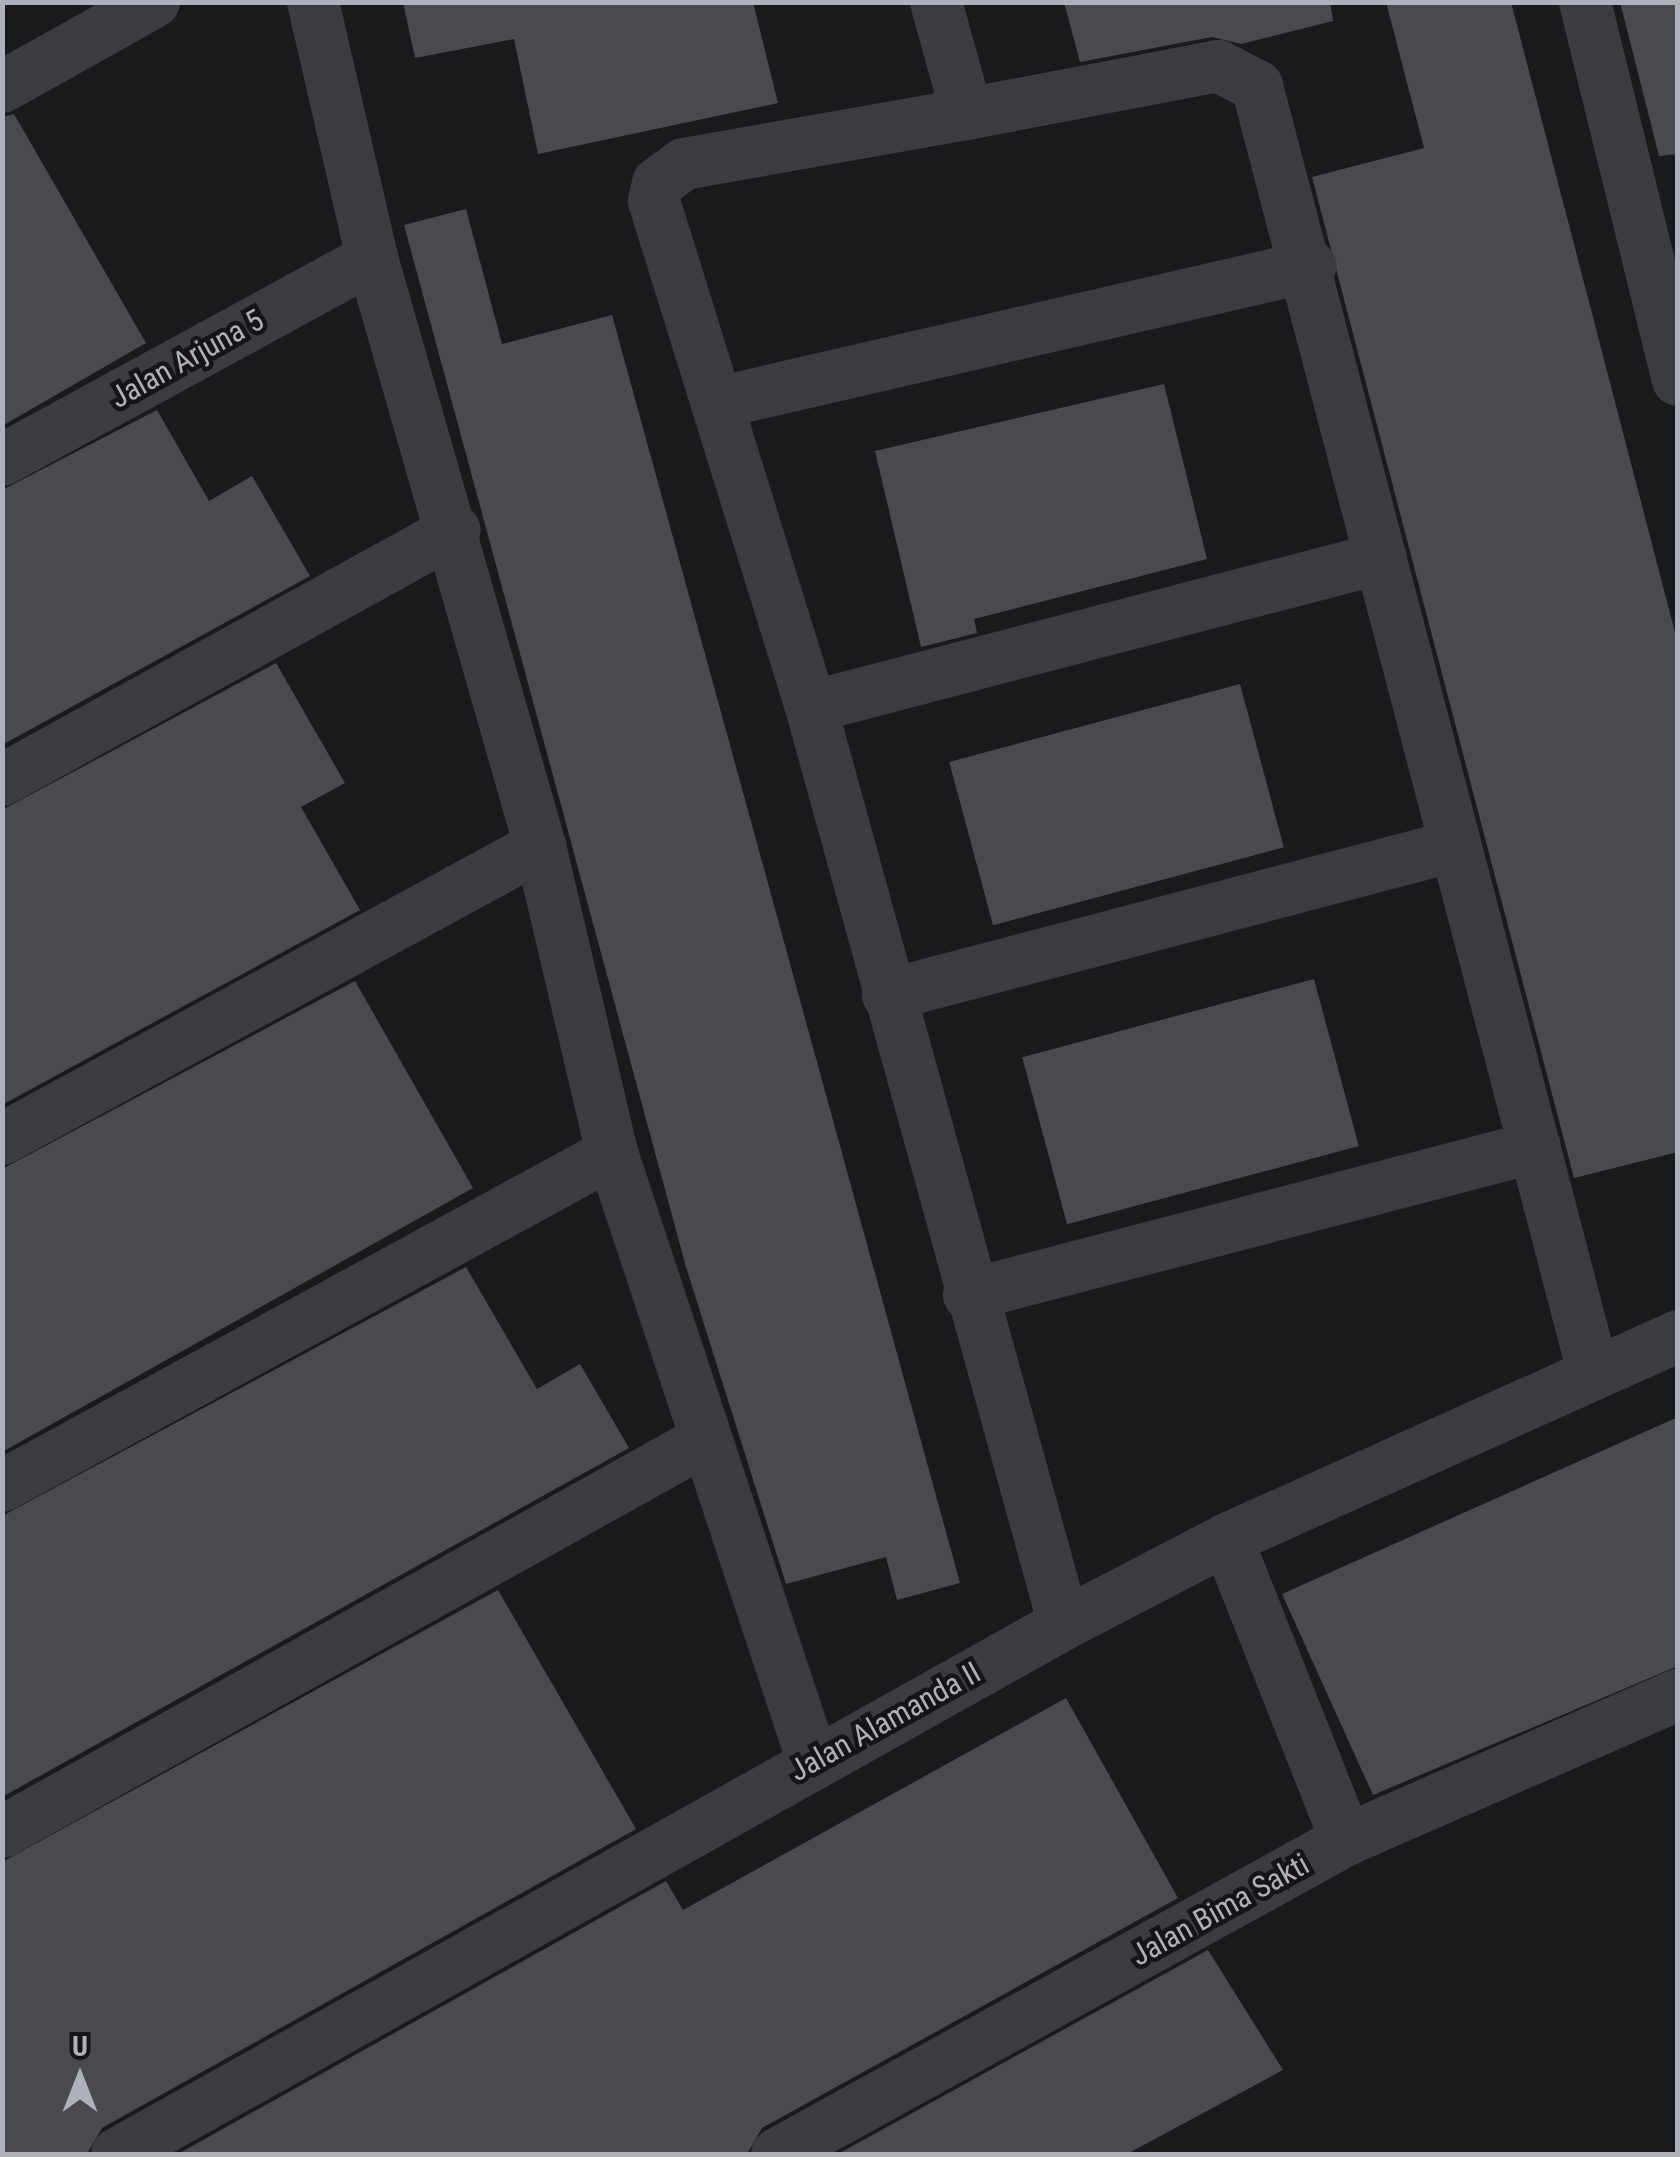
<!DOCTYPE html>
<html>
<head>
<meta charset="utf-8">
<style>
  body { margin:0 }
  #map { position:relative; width:1680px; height:2157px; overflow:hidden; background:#1a1a1c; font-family:"Roboto Condensed",sans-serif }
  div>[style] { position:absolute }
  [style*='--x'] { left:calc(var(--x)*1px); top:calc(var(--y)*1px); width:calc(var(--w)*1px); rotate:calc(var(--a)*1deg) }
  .building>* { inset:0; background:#494a4e; transform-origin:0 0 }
  .minor>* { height:52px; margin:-26px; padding:0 26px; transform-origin:26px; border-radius:26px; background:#3b3c40 }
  span { translate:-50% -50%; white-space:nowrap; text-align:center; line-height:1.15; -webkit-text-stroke:9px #151517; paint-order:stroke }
  .street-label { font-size:30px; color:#aeb1ba }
  .frame { position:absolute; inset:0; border:5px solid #aeb1ba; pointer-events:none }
  .north { position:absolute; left:30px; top:2027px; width:100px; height:100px; -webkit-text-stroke:8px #151517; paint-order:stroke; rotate:0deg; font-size:28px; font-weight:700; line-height:40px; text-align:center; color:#aeb1ba }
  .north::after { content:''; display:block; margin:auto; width:35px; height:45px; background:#aeb1ba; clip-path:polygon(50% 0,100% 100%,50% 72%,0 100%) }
</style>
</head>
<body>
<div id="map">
  <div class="building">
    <div style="clip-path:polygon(403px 2px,753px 2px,778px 103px,538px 154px,514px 39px,415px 58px)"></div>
    <div style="clip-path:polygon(1064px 2px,1330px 2px,1333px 21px,1241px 44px,1212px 37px,1080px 62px)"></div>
    <div style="clip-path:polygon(1386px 2px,1511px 2px,1678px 644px,1678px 1152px,1574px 1178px,1312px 177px,1424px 148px)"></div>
    <div style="clip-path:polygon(1620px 2px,1678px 2px,1678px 154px,1659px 156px)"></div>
    <div style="clip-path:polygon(14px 114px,146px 343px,2px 426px,2px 117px)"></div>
    <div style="clip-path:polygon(466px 209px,502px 344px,612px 315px,960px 1583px,897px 1600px,886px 1557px,786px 1584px,686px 1267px,404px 225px)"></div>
    <div style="clip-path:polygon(1164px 384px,1207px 559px,974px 619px,977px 633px,921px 647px,875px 451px)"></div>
    <div style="clip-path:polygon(157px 410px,209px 501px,252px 476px,310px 576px,2px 745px,2px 490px)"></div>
    <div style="clip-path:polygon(276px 663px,345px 783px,301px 807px,360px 910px,2px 1105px,2px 810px)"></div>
    <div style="left:1240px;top:684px;width:169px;height:301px;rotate:75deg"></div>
    <div style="left:1314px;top:979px;width:173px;height:302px;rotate:75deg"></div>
    <div style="clip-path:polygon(355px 981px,473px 1188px,2px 1452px,2px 1169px)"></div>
    <div style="clip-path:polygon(466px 1267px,537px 1389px,580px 1364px,629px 1448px,2px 1797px,2px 1516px)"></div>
    <div style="clip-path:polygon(1678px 1417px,1678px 1666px,1373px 1795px,1282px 1594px)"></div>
    <div style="clip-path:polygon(498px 1590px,636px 1829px,102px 2128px,87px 2154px,2px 2154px,2px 1862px)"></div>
    <div style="clip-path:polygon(1066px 1698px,1178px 1898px,762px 2128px,747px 2154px,178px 2154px,666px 1881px,683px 1910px)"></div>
    <div style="clip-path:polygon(1208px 1950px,1283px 2070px,1127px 2154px,838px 2154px)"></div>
  </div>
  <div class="minor">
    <div style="--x:313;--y:2;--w:263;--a:77"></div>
    <div style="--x:372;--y:258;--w:612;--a:74.05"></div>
    <div style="--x:540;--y:846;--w:315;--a:76.8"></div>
    <div style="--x:612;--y:1153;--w:641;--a:71.73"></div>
    <div style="--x:936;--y:2;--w:116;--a:74.5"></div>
    <div style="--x:967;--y:114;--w:287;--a:170"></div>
    <div style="--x:684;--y:164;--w:32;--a:144"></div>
    <div style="--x:658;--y:183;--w:18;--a:103"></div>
    <div style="--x:654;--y:201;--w:530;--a:72.76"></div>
    <div style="--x:811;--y:707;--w:951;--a:74.58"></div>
    <div style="--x:1585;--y:2;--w:389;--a:76.2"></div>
    <div style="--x:2;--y:87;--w:174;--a:-29.2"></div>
    <div style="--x:967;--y:114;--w:256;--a:-10.8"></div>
    <div style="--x:1218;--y:66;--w:44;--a:27.1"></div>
    <div style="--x:1257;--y:86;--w:1328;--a:75.35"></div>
    <div style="--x:721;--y:402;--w:605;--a:-12.98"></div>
    <div style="--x:2;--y:460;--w:422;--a:-28.6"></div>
    <div style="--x:811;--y:707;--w:589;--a:-14.65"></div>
    <div style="--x:2;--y:780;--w:517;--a:-28.89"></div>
    <div style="--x:888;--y:995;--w:585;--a:-14.75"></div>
    <div style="--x:2;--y:1139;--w:613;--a:-28.57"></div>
    <div style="--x:969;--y:1295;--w:585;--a:-14.65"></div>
    <div style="--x:2;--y:1486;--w:695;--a:-28.63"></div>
    <div style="--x:1227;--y:1539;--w:324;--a:68.4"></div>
    <div style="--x:2;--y:1832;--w:805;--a:-29.14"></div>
    <div style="--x:117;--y:2154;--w:1085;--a:-29.23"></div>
    <div style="--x:1064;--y:1624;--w:184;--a:-27.5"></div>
    <div style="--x:1227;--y:1539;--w:495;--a:-24.2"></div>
    <div style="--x:777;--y:2154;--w:650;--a:-28.89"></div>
    <div style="--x:1346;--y:1840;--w:362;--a:-23.6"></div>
  </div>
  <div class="street-label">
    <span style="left:187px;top:359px;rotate:-29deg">Jalan Arjuna 5</span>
    <span style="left:885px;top:1722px;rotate:-29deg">Jalan Alamanda II</span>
    <span style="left:1220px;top:1910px;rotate:-29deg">Jalan Bima Sakti</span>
  </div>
  <div class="frame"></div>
  <div class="north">U</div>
</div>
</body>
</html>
